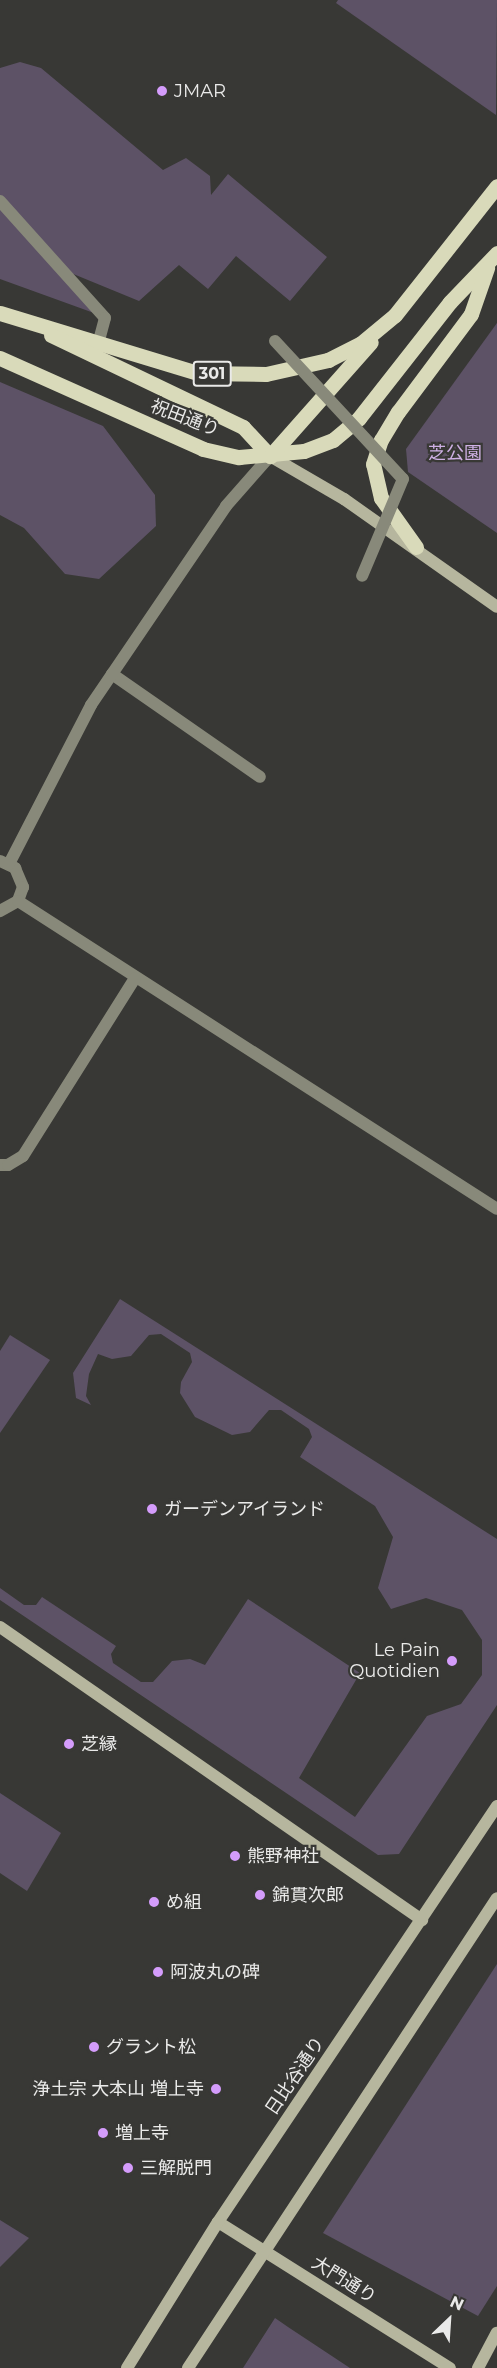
<!DOCTYPE html>
<html>
<head>
<meta charset="utf-8">
<style>
  body { margin:0 }
  #map { position:relative; width:497px; height:2368px; overflow:hidden; background:#383835; font-family:Montserrat,"Noto Sans JP",sans-serif }
  div>[style] { position:absolute }
  [style*='--x'] { left:calc(var(--x)*1px); top:calc(var(--y)*1px); width:calc(var(--w)*1px); rotate:calc(var(--a)*1deg) }
  .green>* { inset:0; background:#5d5266 }
  .lane>* { height:12px; margin:-6px; padding:0 6px; transform-origin:6px; border-radius:6px; background:#88897a }
  .street>* { height:12px; margin:-6px; padding:0 6px; transform-origin:6px; border-radius:6px; background:#88897a }
  .secondary>* { height:12px; margin:-6px; padding:0 6px; transform-origin:6px; border-radius:6px; background:#b6b69e }
  .primary>* { height:15px; margin:-7.5px; padding:0 7.5px; transform-origin:7.5px; border-radius:7.5px; background:#d9daba }
  .street-bridge>* { height:12px; margin:-6px; padding:0 6px; transform-origin:6px; border-radius:6px; background:#88897a }
  .dots>* { width:16px; height:16px; translate:-50% -50%; box-sizing:border-box; border:3px solid #383835; border-radius:50% }
  span { translate:-50% -50%; white-space:nowrap; text-align:center; line-height:1.15; -webkit-text-stroke:4.5px #383835; paint-order:stroke }
  .shield-label span { padding:2px 4px; background:#383835; border:2px solid; border-radius:4px; -webkit-text-stroke-width:0 }
  .shield-label { font-size:16px; color:#eaeae9; font-weight:700 }
  .poi-label { font-size:18px; color:#eaeae9 }
  .left { translate:0 -50%; text-align:left }
  .right { translate:-100% -50%; text-align:right }
  .street-label { font-size:18px; color:#eaeae9 }
  .park-label { font-size:18px; color:#ceb0e4 }
  .north { position:absolute; left:419px; top:2290px; width:60px; height:60px; -webkit-text-stroke:4px #383835; paint-order:stroke; rotate:25deg; font-size:16px; font-weight:700; line-height:24px; text-align:center; color:#eaeae9 }
  .north::after { content:''; display:block; margin:auto; width:21px; height:27px; background:#eaeae9; clip-path:polygon(50% 0,100% 100%,50% 72%,0 100%) }
</style>
</head>
<body>
<div id="map">
  <div class="green">
    <div style="clip-path:polygon(338px 0,497px 0,496px 115px,336px 3px)"></div>
    <div style="clip-path:polygon(20px 62px,41px 68px,163px 170px,186px 158px,210px 176px,211px 195px,228px 174px,327px 257px,290px 301px,236px 256px,208px 289px,179px 265px,139px 301px,66px 271px,105px 317px,0 279px,0 68px)"></div>
    <div style="clip-path:polygon(497px 323px,497px 533px,408px 472px,406px 449px)"></div>
    <div style="clip-path:polygon(0 382px,103px 426px,155px 495px,156px 526px,99px 579px,65px 574px,24px 528px,0 515px)"></div>
    <div style="clip-path:polygon(120px 1299px,497px 1539px,497px 1705px,399px 1854px,378px 1855px,0 1600px,0 1588px,24px 1605px,36px 1605px,42px 1597px,116px 1646px,111px 1654px,113px 1663px,141px 1682px,153px 1682px,172px 1661px,190px 1659px,205px 1665px,248px 1599px,360px 1673px,299px 1778px,355px 1817px,427px 1716px,461px 1704px,482px 1675px,482px 1640px,462px 1610px,426px 1598px,391px 1609px,378px 1588px,393px 1537px,375px 1506px,300px 1457px,312px 1437px,309px 1429px,281px 1410px,269px 1410px,250px 1432px,232px 1435px,195px 1417px,180px 1393px,181px 1382px,192px 1362px,190px 1353px,161px 1334px,149px 1335px,131px 1356px,112px 1359px,98px 1354px,89px 1374px,86px 1396px,91px 1405px,76px 1398px,73px 1373px)"></div>
    <div style="clip-path:polygon(10px 1335px,50px 1360px,0 1433px,0 1351px)"></div>
    <div style="clip-path:polygon(0 1793px,61px 1833px,27px 1891px,0 1873px)"></div>
    <div style="clip-path:polygon(497px 1964px,497px 2286px,478px 2316px,323px 2233px)"></div>
    <div style="clip-path:polygon(0 2220px,29px 2238px,0 2267px)"></div>
    <div style="clip-path:polygon(275px 2318px,288px 2327px,350px 2368px,243px 2368px)"></div>
  </div>
  <div class="lane">
    <div style="--x:112;--y:674;--w:180;--a:34.8"></div>
    <div style="--x:0;--y:861;--w:17;--a:25"></div>
    <div style="--x:15;--y:868;--w:21;--a:67"></div>
    <div style="--x:23;--y:887;--w:15;--a:110"></div>
    <div style="--x:18;--y:901;--w:21;--a:151"></div>
    <div style="--x:9;--y:864;--w:179;--a:-62.7"></div>
    <div style="--x:91;--y:705;--w:240;--a:-55.8"></div>
    <div style="--x:226;--y:506;--w:67;--a:-48.7"></div>
    <div style="--x:18;--y:901;--w:569;--a:32.74"></div>
    <div style="--x:0;--y:1165;--w:8;--a:0"></div>
    <div style="--x:8;--y:1165;--w:17;--a:-31"></div>
    <div style="--x:23;--y:1156;--w:210;--a:-57.8"></div>
  </div>
  <div class="street">
    <div style="--x:0;--y:201;--w:157;--a:48.1"></div>
    <div style="--x:105;--y:318;--w:24;--a:105"></div>
  </div>
  <div class="secondary">
    <div style="--x:270;--y:456;--w:86;--a:30.2"></div>
    <div style="--x:344;--y:499;--w:187;--a:35.2"></div>
    <div style="--x:0;--y:1627;--w:514;--a:34.77"></div>
    <div style="--x:218;--y:2222;--w:274;--a:32.2"></div>
    <div style="--x:127;--y:2368;--w:172;--a:-58.1"></div>
    <div style="--x:218;--y:2222;--w:501;--a:-56.15"></div>
    <div style="--x:188;--y:2368;--w:562;--a:-56.68"></div>
    <div style="--x:478;--y:2368;--w:40;--a:-62"></div>
  </div>
  <div class="primary">
    <div style="--x:0;--y:313;--w:206;--a:16.9"></div>
    <div style="--x:197;--y:373;--w:69;--a:0.8"></div>
    <div style="--x:266;--y:374;--w:64;--a:-12.7"></div>
    <div style="--x:328;--y:360;--w:36;--a:-27"></div>
    <div style="--x:360;--y:344;--w:45;--a:-39.6"></div>
    <div style="--x:395;--y:315;--w:164;--a:-51.7"></div>
    <div style="--x:51;--y:335;--w:213;--a:25.6"></div>
    <div style="--x:243;--y:427;--w:40;--a:47"></div>
    <div style="--x:0;--y:358;--w:222;--a:24.1"></div>
    <div style="--x:203;--y:449;--w:37;--a:13"></div>
    <div style="--x:239;--y:457;--w:65;--a:-5.3"></div>
    <div style="--x:304;--y:451;--w:31;--a:-21"></div>
    <div style="--x:333;--y:440;--w:34;--a:-40"></div>
    <div style="--x:359;--y:418;--w:147;--a:-51.9"></div>
    <div style="--x:450;--y:302;--w:68;--a:-46.2"></div>
    <div style="--x:270;--y:456;--w:152;--a:-48.5"></div>
    <div style="--x:416;--y:547;--w:60;--a:-125.5"></div>
    <div style="--x:381;--y:498;--w:35;--a:-103"></div>
    <div style="--x:373;--y:464;--w:25;--a:-72"></div>
    <div style="--x:381;--y:440;--w:33;--a:-59"></div>
    <div style="--x:398;--y:412;--w:122;--a:-53.3"></div>
    <div style="--x:471;--y:314;--w:49;--a:-70.8"></div>
  </div>
  <div class="street-bridge">
    <div style="--x:275;--y:341;--w:188;--a:47.2"></div>
    <div style="--x:403;--y:479;--w:105;--a:112.9"></div>
  </div>
  <div class="dots">
    <div style="left:162px;top:91px;background:#d49cfb"></div>
    <div style="left:152px;top:1509px;background:#d49cfb"></div>
    <div style="left:452px;top:1661px;background:#d49cfb"></div>
    <div style="left:69px;top:1744px;background:#d49cfb"></div>
    <div style="left:235px;top:1856px;background:#d49cfb"></div>
    <div style="left:260px;top:1895px;background:#d49cfb"></div>
    <div style="left:154px;top:1902px;background:#d49cfb"></div>
    <div style="left:158px;top:1972px;background:#d49cfb"></div>
    <div style="left:94px;top:2047px;background:#d49cfb"></div>
    <div style="left:216px;top:2089px;background:#d49cfb"></div>
    <div style="left:103px;top:2133px;background:#d49cfb"></div>
    <div style="left:128px;top:2168px;background:#d49cfb"></div>
  </div>
  <div class="shield-label">
    <span style="left:212px;top:374px">301</span>
  </div>
  <div class="poi-label">
    <span class="left" style="left:174px;top:91px">JMAR</span>
    <span class="left" style="left:164px;top:1509px">ガーデンアイランド</span>
    <span class="right" style="left:440px;top:1661px">Le Pain<br>Quotidien</span>
    <span class="left" style="left:81px;top:1744px">芝縁</span>
    <span class="left" style="left:247px;top:1856px">熊野神社</span>
    <span class="left" style="left:272px;top:1895px">錦貫次郎</span>
    <span class="left" style="left:166px;top:1902px">め組</span>
    <span class="left" style="left:170px;top:1972px">阿波丸の碑</span>
    <span class="left" style="left:106px;top:2047px">グラント松</span>
    <span class="right" style="left:204px;top:2089px">浄土宗 大本山 増上寺</span>
    <span class="left" style="left:115px;top:2133px">増上寺</span>
    <span class="left" style="left:140px;top:2168px">三解脱門</span>
  </div>
  <div class="street-label">
    <span style="left:185px;top:418px;rotate:21deg">祝田通り</span>
    <span style="left:295px;top:2076px;rotate:-56deg">日比谷通り</span>
    <span style="left:344px;top:2280px;rotate:32deg">大門通り</span>
  </div>
  <div class="park-label">
    <span style="left:455px;top:453px">芝公園</span>
  </div>
  <div class="north">N</div>
</div>
</body>
</html>
